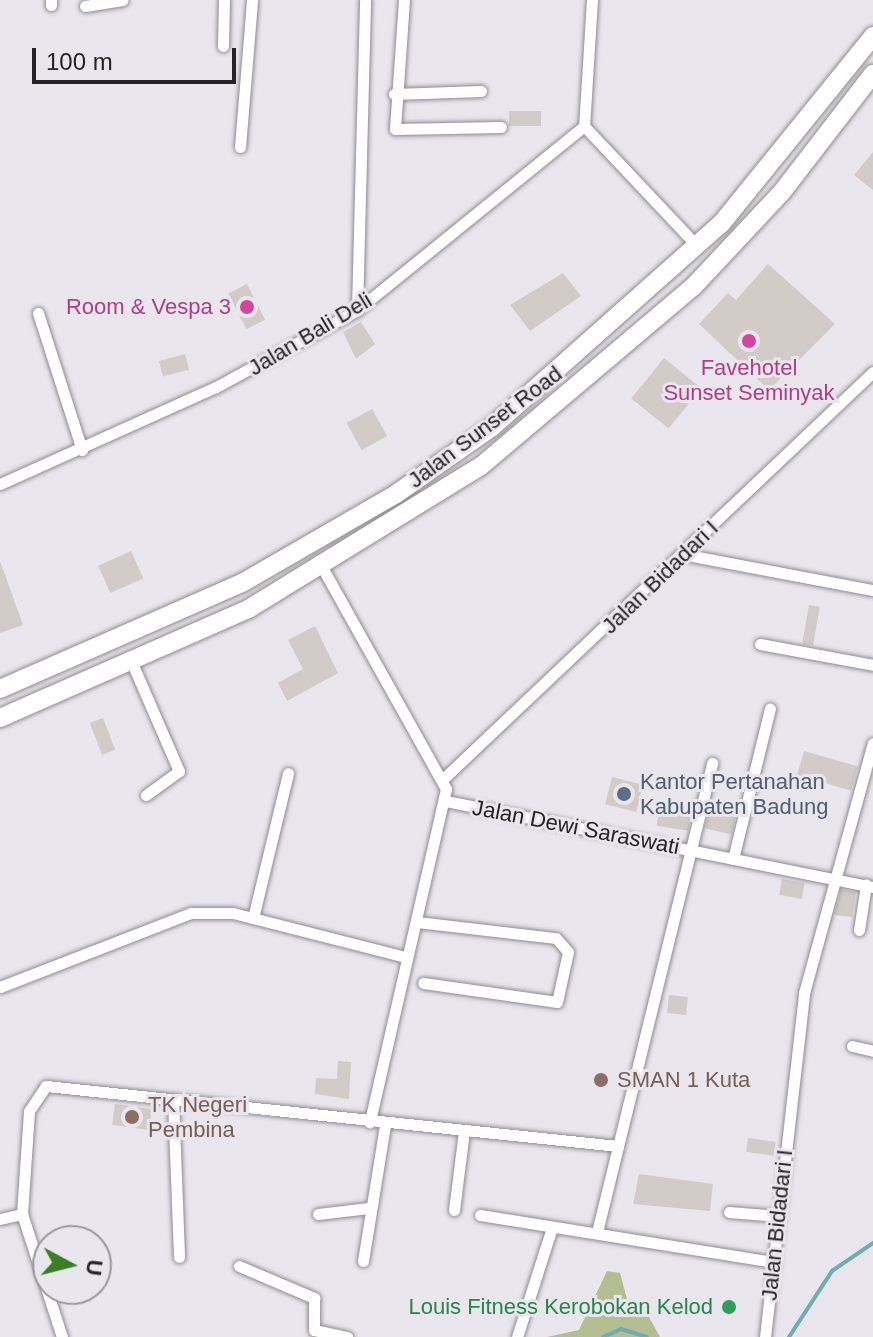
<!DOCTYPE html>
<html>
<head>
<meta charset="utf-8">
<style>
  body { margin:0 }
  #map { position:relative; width:873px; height:1337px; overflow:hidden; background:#eae6ed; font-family:Helvetica,sans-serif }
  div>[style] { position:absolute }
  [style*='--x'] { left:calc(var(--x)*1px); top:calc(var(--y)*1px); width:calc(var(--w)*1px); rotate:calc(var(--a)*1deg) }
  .green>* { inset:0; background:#b4be92 }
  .stream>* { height:4px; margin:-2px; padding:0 2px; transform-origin:2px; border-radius:2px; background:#71abb4 }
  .building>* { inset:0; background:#d2cbc7; transform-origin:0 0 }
  .roads { filter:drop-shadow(0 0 2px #8e8b91) drop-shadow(0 0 2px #8e8b91) }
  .minor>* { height:11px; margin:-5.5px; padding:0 5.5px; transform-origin:5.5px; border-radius:5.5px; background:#fff }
  .trunk>* { height:18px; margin:-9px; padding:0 9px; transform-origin:9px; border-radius:9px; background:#fff }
  .dots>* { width:22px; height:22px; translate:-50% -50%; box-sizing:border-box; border:4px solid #eae6ed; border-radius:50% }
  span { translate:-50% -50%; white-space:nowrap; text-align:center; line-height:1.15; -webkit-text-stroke:6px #eae6ed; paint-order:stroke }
  .hotel-label { font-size:22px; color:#b23c85 }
  .right { translate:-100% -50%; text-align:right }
  .street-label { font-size:22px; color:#242325 }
  .service-label { font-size:22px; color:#4e5e75 }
  .left { translate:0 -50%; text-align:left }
  .education-label { font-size:22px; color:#785e54 }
  .leisure-label { font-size:22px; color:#27864d }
  .north { position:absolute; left:32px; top:1225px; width:80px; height:80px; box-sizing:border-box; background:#eae6ed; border:2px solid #9b989d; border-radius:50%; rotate:97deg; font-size:22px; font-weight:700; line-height:32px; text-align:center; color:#242325 }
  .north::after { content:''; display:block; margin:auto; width:28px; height:36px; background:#3a7f23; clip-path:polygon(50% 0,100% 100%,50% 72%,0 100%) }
  .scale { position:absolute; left:32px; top:48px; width:204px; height:36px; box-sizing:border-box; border:4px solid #242325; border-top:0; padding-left:10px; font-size:24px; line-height:28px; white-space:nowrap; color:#242325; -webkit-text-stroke:6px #eae6ed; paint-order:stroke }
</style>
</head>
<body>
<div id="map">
  <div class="green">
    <div style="clip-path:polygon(607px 1271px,620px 1273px,628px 1303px,645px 1310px,660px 1337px,547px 1337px,579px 1330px)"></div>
  </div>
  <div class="stream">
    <div style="--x:603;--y:1337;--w:20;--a:-24"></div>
    <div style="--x:621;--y:1329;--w:27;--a:17"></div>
    <div style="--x:789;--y:1337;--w:79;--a:-56.9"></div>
    <div style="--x:832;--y:1271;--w:50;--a:-34.3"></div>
  </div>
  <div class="building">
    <div style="left:509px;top:111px;width:32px;height:15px"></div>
    <div style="clip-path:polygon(873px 152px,873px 190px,854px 175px)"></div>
    <div style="clip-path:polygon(768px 264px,835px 324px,769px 390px,699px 324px,728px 293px,736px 300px)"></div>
    <div style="clip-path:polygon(563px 273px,581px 296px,530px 331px,510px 305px)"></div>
    <div style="left:247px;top:284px;width:40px;height:21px;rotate:63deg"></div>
    <div style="clip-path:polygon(361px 322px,375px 344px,356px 359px,343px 332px)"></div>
    <div style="left:185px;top:354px;width:16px;height:27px;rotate:75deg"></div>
    <div style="left:664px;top:358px;width:48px;height:52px;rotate:39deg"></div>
    <div style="left:372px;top:409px;width:31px;height:29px;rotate:61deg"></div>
    <div style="left:131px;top:551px;width:30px;height:36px;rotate:66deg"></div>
    <div style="clip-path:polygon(0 561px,23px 625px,0 633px)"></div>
    <div style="left:809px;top:605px;width:11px;height:39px;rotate:10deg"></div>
    <div style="clip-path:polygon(315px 626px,338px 673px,287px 701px,278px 683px,303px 669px,288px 640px)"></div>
    <div style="left:103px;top:718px;width:34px;height:14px;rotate:69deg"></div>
    <div style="left:804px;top:751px;width:56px;height:25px;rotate:16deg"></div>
    <div style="left:612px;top:777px;width:32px;height:28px;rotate:14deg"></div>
    <div style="left:711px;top:803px;width:27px;height:26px;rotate:13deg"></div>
    <div style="left:660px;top:804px;width:32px;height:22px;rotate:9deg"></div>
    <div style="left:782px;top:879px;width:23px;height:16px;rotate:10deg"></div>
    <div style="clip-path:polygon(841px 889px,856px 892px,852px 917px,834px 915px)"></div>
    <div style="left:669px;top:995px;width:19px;height:18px;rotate:6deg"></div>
    <div style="clip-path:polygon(338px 1061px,351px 1062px,349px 1099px,315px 1094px,316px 1078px,337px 1079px)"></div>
    <div style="left:115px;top:1104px;width:37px;height:21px;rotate:8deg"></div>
    <div style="left:748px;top:1138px;width:28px;height:14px;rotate:8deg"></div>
    <div style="clip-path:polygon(639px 1174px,713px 1184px,710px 1211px,633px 1204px)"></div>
  </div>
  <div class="roads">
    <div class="minor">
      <div style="--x:404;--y:0;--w:129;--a:94"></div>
      <div style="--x:395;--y:129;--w:106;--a:-1.1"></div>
      <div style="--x:592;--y:0;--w:126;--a:93.6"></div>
      <div style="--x:584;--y:126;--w:166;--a:46.7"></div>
      <div style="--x:51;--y:5;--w:5;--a:-90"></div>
      <div style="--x:85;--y:6;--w:38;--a:-9"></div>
      <div style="--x:223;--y:46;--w:46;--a:-88.8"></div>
      <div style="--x:394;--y:94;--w:87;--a:-2"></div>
      <div style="--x:240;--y:147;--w:147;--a:-85.3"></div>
      <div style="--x:357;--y:310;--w:310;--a:-88.5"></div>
      <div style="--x:38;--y:313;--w:144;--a:72.2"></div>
      <div style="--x:0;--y:484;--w:237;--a:-24.2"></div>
      <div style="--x:216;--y:387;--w:161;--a:-28.6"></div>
      <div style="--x:357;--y:310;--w:292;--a:-39"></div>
      <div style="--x:682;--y:554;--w:194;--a:10.7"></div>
      <div style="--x:322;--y:567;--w:254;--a:60.8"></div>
      <div style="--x:446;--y:789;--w:342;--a:102.9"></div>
      <div style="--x:760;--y:644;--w:115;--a:10.5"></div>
      <div style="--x:132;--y:663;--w:118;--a:66.5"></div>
      <div style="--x:179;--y:771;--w:41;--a:144"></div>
      <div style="--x:443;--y:779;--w:592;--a:-43.43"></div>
      <div style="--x:446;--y:801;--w:436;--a:11.4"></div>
      <div style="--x:733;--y:859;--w:155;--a:-76.2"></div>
      <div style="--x:253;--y:918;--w:149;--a:-76.4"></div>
      <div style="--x:417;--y:922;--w:140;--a:6.6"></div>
      <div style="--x:556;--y:938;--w:18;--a:49"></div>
      <div style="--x:568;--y:952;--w:51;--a:102.4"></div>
      <div style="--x:557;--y:1002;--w:135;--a:-171.9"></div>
      <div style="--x:859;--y:930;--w:46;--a:-81.2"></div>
      <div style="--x:0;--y:987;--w:205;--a:-21.2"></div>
      <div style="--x:191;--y:913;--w:42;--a:0"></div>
      <div style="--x:233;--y:913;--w:179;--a:14.3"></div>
      <div style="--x:852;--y:1046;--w:22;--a:13"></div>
      <div style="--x:173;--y:1099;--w:158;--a:87.8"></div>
      <div style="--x:454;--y:1210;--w:80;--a:-82.8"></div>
      <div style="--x:729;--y:1212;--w:50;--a:4.6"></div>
      <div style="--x:318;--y:1214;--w:51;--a:-6.7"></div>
      <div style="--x:480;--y:1215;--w:298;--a:9.1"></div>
      <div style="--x:0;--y:1219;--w:23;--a:-13"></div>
      <div style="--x:597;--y:1232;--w:483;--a:-76.2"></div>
      <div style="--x:363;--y:1261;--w:138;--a:-80.8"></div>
      <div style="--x:239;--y:1266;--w:82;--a:23.1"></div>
      <div style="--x:314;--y:1298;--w:32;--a:90"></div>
      <div style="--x:314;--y:1330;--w:34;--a:12"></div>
      <div style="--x:62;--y:1337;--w:129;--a:-108"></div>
      <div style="--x:22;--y:1214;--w:103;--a:-86.1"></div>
      <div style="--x:29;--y:1111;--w:30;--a:-56"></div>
      <div style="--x:46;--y:1086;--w:575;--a:5.99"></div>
      <div style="--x:517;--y:1337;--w:115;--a:-72.3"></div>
      <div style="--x:765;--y:1337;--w:346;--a:-83.5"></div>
      <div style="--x:804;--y:993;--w:259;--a:-74.6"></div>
    </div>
    <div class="trunk">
      <div style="--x:0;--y:689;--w:264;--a:-23.7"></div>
      <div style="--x:242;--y:583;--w:178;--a:-30"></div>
      <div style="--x:396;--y:494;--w:117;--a:-34.9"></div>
      <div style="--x:492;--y:427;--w:306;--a:-41.6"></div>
      <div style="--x:721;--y:224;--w:242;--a:-51"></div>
      <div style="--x:0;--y:718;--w:273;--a:-23.7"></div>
      <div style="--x:250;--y:608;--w:271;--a:-31.6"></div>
      <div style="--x:481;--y:466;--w:277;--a:-40.2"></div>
      <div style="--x:693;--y:287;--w:130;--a:-46.9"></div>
      <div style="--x:782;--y:192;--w:149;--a:-52.4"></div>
    </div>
  </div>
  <div class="dots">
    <div style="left:247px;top:307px;background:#d1479c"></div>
    <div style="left:749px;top:341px;background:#d1479c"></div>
    <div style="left:624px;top:794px;background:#5c6f8a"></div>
    <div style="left:601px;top:1080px;background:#8d6e63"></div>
    <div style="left:132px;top:1117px;background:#8d6e63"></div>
    <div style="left:729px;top:1307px;background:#2e9e5b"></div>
  </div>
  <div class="hotel-label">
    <span class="right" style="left:231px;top:307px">Room &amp; Vespa 3</span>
    <span style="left:749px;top:380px">Favehotel<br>Sunset Seminyak</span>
  </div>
  <div class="street-label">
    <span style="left:310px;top:334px;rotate:-31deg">Jalan Bali Deli</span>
    <span style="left:485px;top:427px;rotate:-37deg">Jalan Sunset Road</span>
    <span style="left:660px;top:577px;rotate:-44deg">Jalan Bidadari I</span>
    <span style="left:576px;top:827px;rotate:11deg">Jalan Dewi Saraswati</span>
    <span style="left:777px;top:1225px;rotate:-84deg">Jalan Bidadari I</span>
  </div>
  <div class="service-label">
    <span class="left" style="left:640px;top:794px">Kantor Pertanahan<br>Kabupaten Badung</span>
  </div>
  <div class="education-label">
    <span class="left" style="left:617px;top:1080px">SMAN 1 Kuta</span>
    <span class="left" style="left:148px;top:1117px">TK Negeri<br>Pembina</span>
  </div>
  <div class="leisure-label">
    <span class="right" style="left:713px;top:1307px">Louis Fitness Kerobokan Kelod</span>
  </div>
  <div class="north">U</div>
  <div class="scale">100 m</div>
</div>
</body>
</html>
